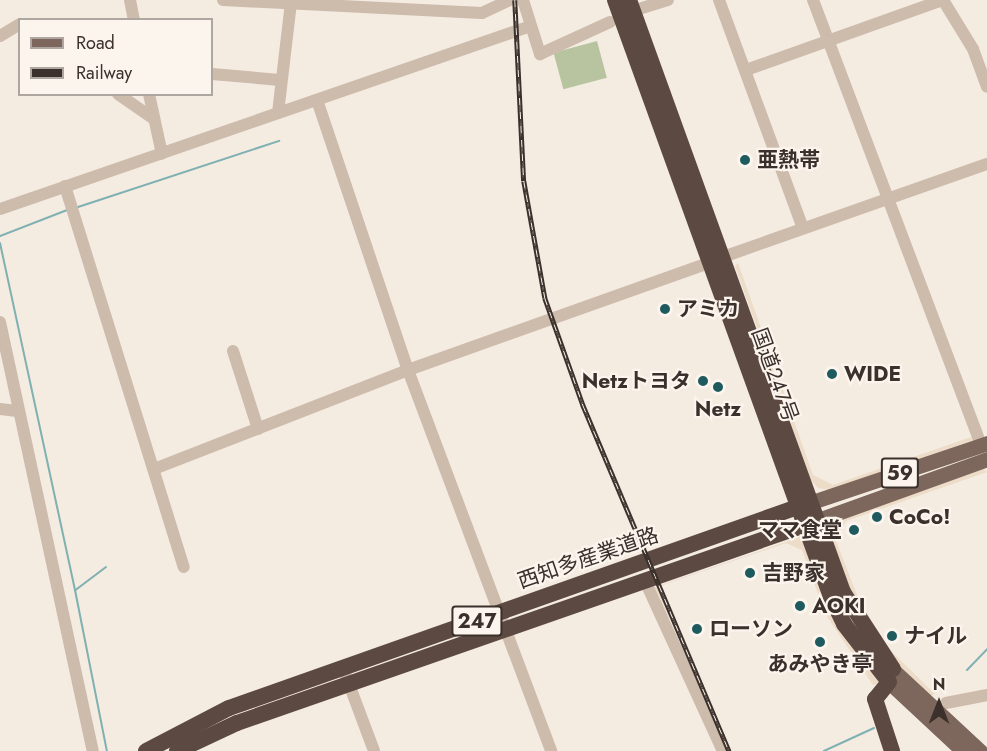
<!DOCTYPE html>
<html>
<head>
<meta charset="utf-8">
<style>
  body { margin:0 }
  #map { position:relative; width:987px; height:751px; overflow:hidden; background:#f4ebe1; font-family:Jost,"Noto Sans JP",sans-serif }
  div>[style] { position:absolute }
  [style*='--x'] { left:calc(var(--x)*1px); top:calc(var(--y)*1px); width:calc(var(--w)*1px); rotate:calc(var(--a)*1deg) }
  .green>* { inset:0; background:#b8c4a0; transform-origin:0 0 }
  .plaza>* { inset:0; background:#ecdcc8 }
  .stream>* { height:2px; margin:-1px; padding:0 1px; transform-origin:1px; border-radius:1px; background:#7fb0b2 }
  .minor>* { height:12px; margin:-6px; padding:0 6px; transform-origin:6px; border-radius:6px; background:#cdbbac }
  .major>* { height:15px; margin:-7.5px; padding:0 7.5px; transform-origin:7.5px; border-radius:7.5px; background:#7d675c }
  .highway>* { height:16px; margin:-8px; padding:0 8px; transform-origin:8px; border-radius:8px; background:#5c4a42 }
  .rail>* { height:4.5px; margin-top:-2.25px; transform-origin:0; background:repeating-linear-gradient(90deg,#fbf5ee 0 7px,#3b302b 0 14px); box-sizing:border-box; border-block:2px solid #3b302b }
  .dots>* { width:16px; height:16px; translate:-50% -50%; box-sizing:border-box; border:3px solid #fbf5ee; border-radius:50% }
  span { translate:-50% -50%; white-space:nowrap; text-align:center; line-height:1.15; -webkit-text-stroke:4.5px #fbf5ee; paint-order:stroke }
  .shield-label span { padding:2px 4px; background:#fbf5ee; border:2px solid; border-radius:4px; -webkit-text-stroke-width:0 }
  .shield-label { font-size:20px; color:#3b302b; font-weight:700 }
  .poi-label { font-size:21px; color:#3b302b; font-weight:700 }
  .left { translate:0 -50%; text-align:left }
  .right { translate:-100% -50%; text-align:right }
  .street-label { font-size:21px; color:#3b302b }
  .legend { position:absolute; left:18px; top:18px; width:195px; height:78px; box-sizing:border-box; background:#fbf5ee; border:2px solid #aea6a0; margin:0; padding:8px 10px; list-style:none; font-size:18px; color:#3b302b }
  .legend li { display:flex; align-items:center; gap:12px; height:30px }
  .legend b { width:30px; border:2px solid #aea6a0 }
  .north { position:absolute; left:909px; top:673px; width:60px; height:60px; -webkit-text-stroke:4px #fbf5ee; paint-order:stroke; rotate:0deg; font-size:16px; font-weight:700; line-height:24px; text-align:center; color:#3b302b }
  .north::after { content:''; display:block; margin:auto; width:21px; height:27px; background:#3b302b; clip-path:polygon(50% 0,100% 100%,50% 72%,0 100%) }
</style>
</head>
<body>
<div id="map">
  <div class="green">
    <div style="left:597px;top:41px;width:38px;height:45px;rotate:75deg"></div>
  </div>
  <div class="plaza">
    <div style="clip-path:polygon(738px 263px,813px 475px,833px 485px,974px 436px,974px 440px,830px 490px,818px 488px,811px 480px,735px 266px)"></div>
    <div style="clip-path:polygon(983px 469px,987px 472px,846px 521px,836px 541px,862px 608px,891px 651px,935px 694px,930px 696px,900px 669px,860px 615px,830px 533px,841px 519px)"></div>
    <div style="clip-path:polygon(800px 537px,879px 677px,878px 684px,873px 685px,826px 615px,802px 550px,786px 543px,657px 587px,670px 620px,652px 588px)"></div>
  </div>
  <div class="stream">
    <div style="--x:75;--y:208;--w:215;--a:-18.2"></div>
    <div style="--x:0;--y:236;--w:72;--a:-21.2"></div>
    <div style="--x:0;--y:243;--w:355;--a:77.8"></div>
    <div style="--x:106;--y:567;--w:39;--a:143"></div>
    <div style="--x:75;--y:590;--w:164;--a:78.8"></div>
    <div style="--x:967;--y:670;--w:29;--a:-46"></div>
    <div style="--x:824;--y:751;--w:55;--a:-24.7"></div>
  </div>
  <div class="minor">
    <div style="--x:130;--y:0;--w:20;--a:79"></div>
    <div style="--x:223;--y:0;--w:259;--a:2.9"></div>
    <div style="--x:482;--y:13;--w:31;--a:-25"></div>
    <div style="--x:523;--y:0;--w:57;--a:72.5"></div>
    <div style="--x:540;--y:54;--w:77;--a:-24.6"></div>
    <div style="--x:719;--y:0;--w:243;--a:69.8"></div>
    <div style="--x:813;--y:0;--w:476;--a:69.3"></div>
    <div style="--x:943;--y:0;--w:57;--a:58.5"></div>
    <div style="--x:973;--y:49;--w:40;--a:69.8"></div>
    <div style="--x:642;--y:8;--w:27;--a:-17"></div>
    <div style="--x:0;--y:36;--w:23;--a:-31"></div>
    <div style="--x:746;--y:70;--w:209;--a:-19.6"></div>
    <div style="--x:212;--y:74;--w:68;--a:5"></div>
    <div style="--x:118;--y:94;--w:44;--a:34.8"></div>
    <div style="--x:149;--y:94;--w:61;--a:77.8"></div>
    <div style="--x:317;--y:100;--w:285;--a:71.4"></div>
    <div style="--x:408;--y:370;--w:407;--a:69.4"></div>
    <div style="--x:278;--y:113;--w:111;--a:-83.3"></div>
    <div style="--x:65;--y:186;--w:399;--a:72.7"></div>
    <div style="--x:0;--y:209;--w:558;--a:-19.02"></div>
    <div style="--x:720;--y:258;--w:283;--a:-19.4"></div>
    <div style="--x:0;--y:322;--w:439;--a:77.8"></div>
    <div style="--x:233;--y:351;--w:82;--a:72.2"></div>
    <div style="--x:0;--y:409;--w:17;--a:7"></div>
    <div style="--x:154;--y:469;--w:273;--a:-21.3"></div>
    <div style="--x:408;--y:370;--w:319;--a:-19.6"></div>
    <div style="--x:645;--y:581;--w:187;--a:65.4"></div>
    <div style="--x:346;--y:676;--w:80;--a:69.5"></div>
    <div style="--x:946;--y:703;--w:42;--a:-11"></div>
  </div>
  <div class="major">
    <div style="--x:812;--y:502;--w:185;--a:-18.6"></div>
    <div style="--x:818;--y:520;--w:180;--a:-19.8"></div>
    <div style="--x:895;--y:672;--w:116;--a:42.9"></div>
    <div style="--x:889;--y:682;--w:101;--a:43"></div>
  </div>
  <div class="highway">
    <div style="--x:615;--y:0;--w:635;--a:70.11"></div>
    <div style="--x:831;--y:597;--w:30;--a:64"></div>
    <div style="--x:844;--y:624;--w:73;--a:52.2"></div>
    <div style="--x:889;--y:682;--w:22;--a:129"></div>
    <div style="--x:875;--y:699;--w:55;--a:71.9"></div>
    <div style="--x:629;--y:0;--w:629;--a:70.13"></div>
    <div style="--x:843;--y:592;--w:92;--a:57"></div>
    <div style="--x:146;--y:751;--w:93;--a:-27.4"></div>
    <div style="--x:229;--y:708;--w:615;--a:-19.47"></div>
    <div style="--x:177;--y:751;--w:66;--a:-25"></div>
    <div style="--x:237;--y:723;--w:613;--a:-19.23"></div>
  </div>
  <div class="rail">
    <div style="--x:515;--y:0;--w:181;--a:87.2"></div>
    <div style="--x:524;--y:181;--w:119;--a:79.8"></div>
    <div style="--x:545;--y:298;--w:114;--a:70.4"></div>
    <div style="--x:583;--y:405;--w:376;--a:67.1"></div>
  </div>
  <div class="dots">
    <div style="left:745px;top:160px;background:#1f5a5e"></div>
    <div style="left:665px;top:309px;background:#1f5a5e"></div>
    <div style="left:832px;top:374px;background:#1f5a5e"></div>
    <div style="left:703px;top:381px;background:#1f5a5e"></div>
    <div style="left:718px;top:387px;background:#1f5a5e"></div>
    <div style="left:877px;top:517px;background:#1f5a5e"></div>
    <div style="left:854px;top:530px;background:#1f5a5e"></div>
    <div style="left:750px;top:573px;background:#1f5a5e"></div>
    <div style="left:800px;top:606px;background:#1f5a5e"></div>
    <div style="left:697px;top:629px;background:#1f5a5e"></div>
    <div style="left:892px;top:636px;background:#1f5a5e"></div>
    <div style="left:820px;top:642px;background:#1f5a5e"></div>
  </div>
  <div class="shield-label">
    <span style="left:900px;top:473px">59</span>
    <span style="left:477px;top:621px">247</span>
  </div>
  <div class="poi-label">
    <span class="left" style="left:757px;top:160px">亜熱帯</span>
    <span class="left" style="left:677px;top:309px">アミカ</span>
    <span class="left" style="left:844px;top:374px">WIDE</span>
    <span class="right" style="left:691px;top:381px">Netzトヨタ</span>
    <span style="left:718px;top:409px">Netz</span>
    <span class="left" style="left:889px;top:517px">CoCo!</span>
    <span class="right" style="left:842px;top:530px">ママ食堂</span>
    <span class="left" style="left:762px;top:573px">吉野家</span>
    <span class="left" style="left:812px;top:606px">AOKI</span>
    <span class="left" style="left:709px;top:629px">ローソン</span>
    <span class="left" style="left:904px;top:636px">ナイル</span>
    <span style="left:820px;top:664px">あみやき亭</span>
  </div>
  <div class="street-label">
    <span style="left:775px;top:375px;rotate:70deg">国道247号</span>
    <span style="left:588px;top:558px;rotate:-19deg">西知多産業道路</span>
  </div>
  <ul class="legend">
  <li><b style="height:8px;background:#7d675c"></b>Road</li>
  <li><b style="height:8px;background:#3b302b"></b>Railway</li>
  </ul>
  <div class="north">N</div>
</div>
</body>
</html>
